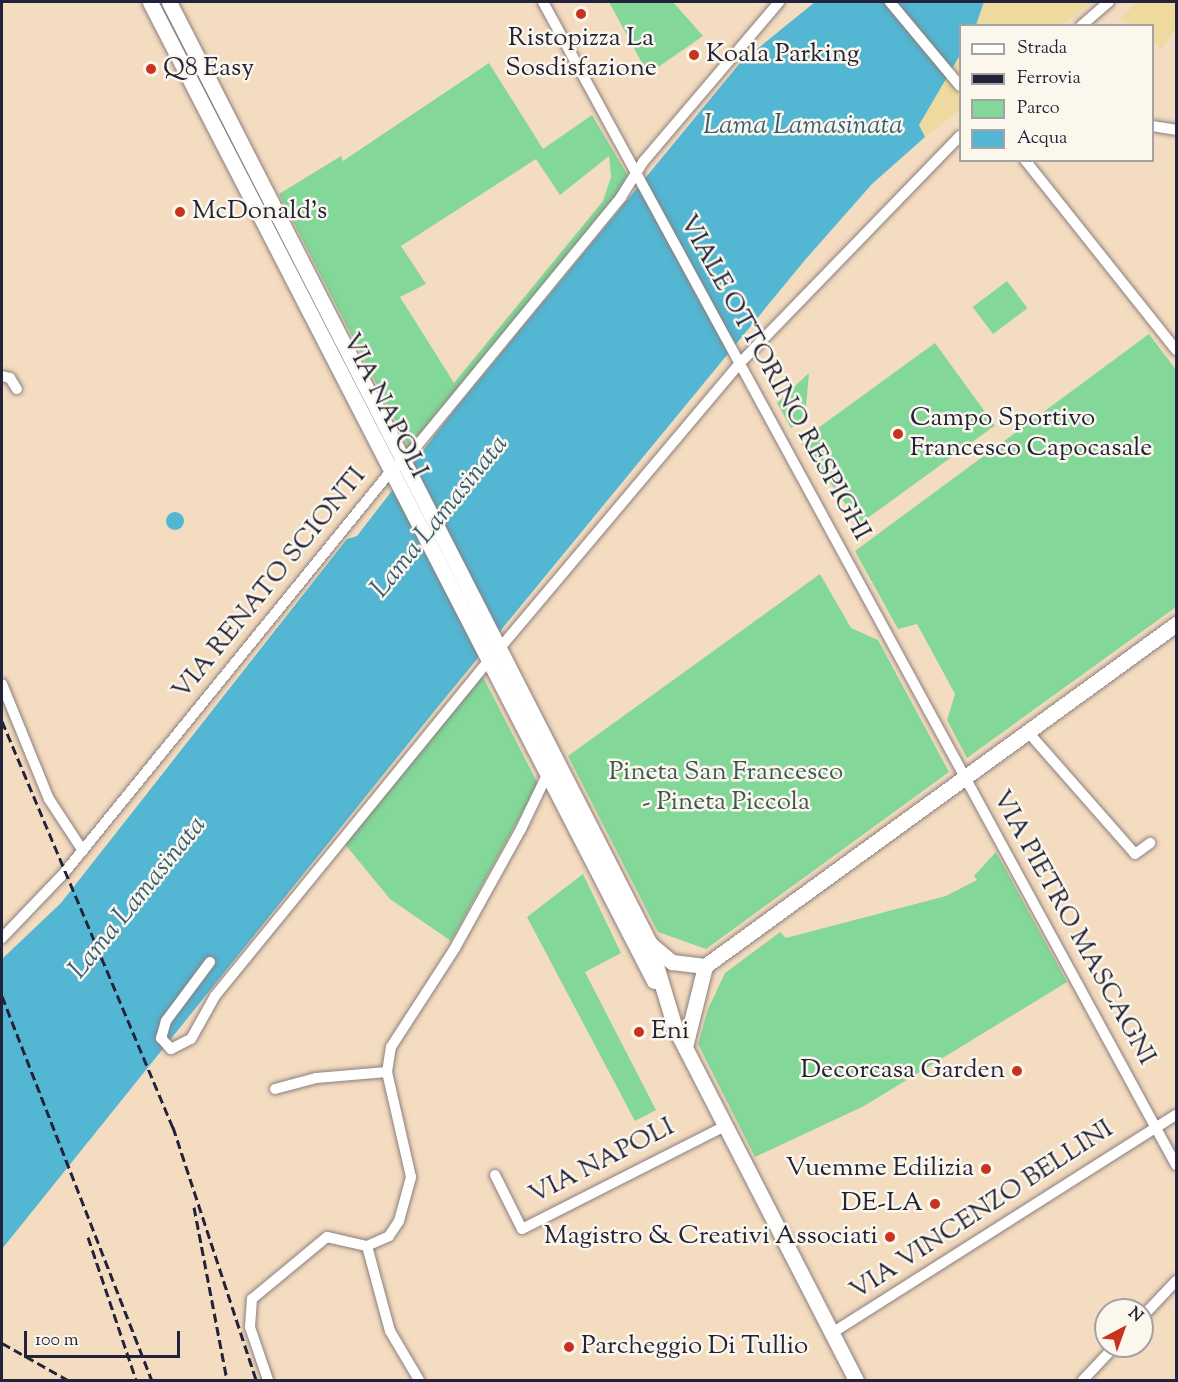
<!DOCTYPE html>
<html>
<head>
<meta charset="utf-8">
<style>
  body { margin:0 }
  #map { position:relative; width:1178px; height:1382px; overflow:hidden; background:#f4dcc0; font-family:"Sorts Mill Goudy",serif }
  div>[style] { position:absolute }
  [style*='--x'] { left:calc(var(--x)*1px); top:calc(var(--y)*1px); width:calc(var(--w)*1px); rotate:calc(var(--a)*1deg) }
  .green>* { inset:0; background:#83d799; transform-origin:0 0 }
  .sand>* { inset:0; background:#eeda9e }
  .water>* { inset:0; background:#53b6d2 }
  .round { border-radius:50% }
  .roads { filter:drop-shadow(0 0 2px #8b7f7e) drop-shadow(0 0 2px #8b7f7e) }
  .street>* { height:10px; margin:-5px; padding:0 5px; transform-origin:5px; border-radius:5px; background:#fff }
  .secondary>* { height:15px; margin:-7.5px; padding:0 7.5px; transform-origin:7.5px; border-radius:7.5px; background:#fff }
  .rail>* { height:3px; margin-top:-1.5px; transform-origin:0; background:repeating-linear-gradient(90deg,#22223b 0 9px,transparent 0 13.5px) }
  .dots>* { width:16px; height:16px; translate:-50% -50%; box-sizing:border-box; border:3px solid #fbf7ec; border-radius:50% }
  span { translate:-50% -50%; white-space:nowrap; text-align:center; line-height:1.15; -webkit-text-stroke:5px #fbf7ec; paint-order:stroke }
  .poi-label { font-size:26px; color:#22223b }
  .left { translate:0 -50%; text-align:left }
  .right { translate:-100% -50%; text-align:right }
  .street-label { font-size:26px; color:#22223b }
  .park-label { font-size:26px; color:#3f5857 }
  .water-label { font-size:27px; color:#365d77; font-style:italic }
  .frame { position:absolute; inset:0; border:3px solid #22223b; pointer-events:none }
  .legend { position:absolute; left:959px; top:24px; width:195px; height:138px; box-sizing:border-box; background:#fbf7ec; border:2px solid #a4a2a5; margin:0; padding:8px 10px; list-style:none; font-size:18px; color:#22223b }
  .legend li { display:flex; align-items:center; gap:12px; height:30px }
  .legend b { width:30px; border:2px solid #a4a2a5 }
  .north { position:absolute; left:1094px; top:1298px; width:60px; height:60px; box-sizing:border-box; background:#fbf7ec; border:2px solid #a4a2a5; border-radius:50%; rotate:41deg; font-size:16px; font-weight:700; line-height:24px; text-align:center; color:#22223b }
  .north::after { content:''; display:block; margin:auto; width:21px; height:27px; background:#c8321e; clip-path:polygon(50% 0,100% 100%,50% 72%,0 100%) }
  .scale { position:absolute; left:24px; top:1331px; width:156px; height:27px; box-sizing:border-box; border:3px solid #22223b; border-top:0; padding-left:8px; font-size:18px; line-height:21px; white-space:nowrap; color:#22223b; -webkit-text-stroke:4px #fbf7ec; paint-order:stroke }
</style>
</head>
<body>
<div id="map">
  <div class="green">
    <div style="clip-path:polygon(609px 2px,673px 2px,703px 36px,648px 74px)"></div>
    <div style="clip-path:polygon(evenodd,489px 63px,543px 149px,592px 115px,628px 176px,625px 186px,409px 447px,279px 194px,341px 156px,343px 161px,489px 63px,609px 156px,611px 177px,603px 201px,454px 383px,400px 297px,426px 284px,401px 246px,536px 159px,560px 195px,609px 156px)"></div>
    <div style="left:1007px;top:281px;width:34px;height:43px;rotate:53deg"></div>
    <div style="clip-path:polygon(1149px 334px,1176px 370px,1176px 607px,967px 758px,947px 720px,955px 694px,935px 657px,917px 624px,898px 629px,855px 551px)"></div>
    <div style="left:935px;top:343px;width:102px;height:167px;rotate:54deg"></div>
    <div style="clip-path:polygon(809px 373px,805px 418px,791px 428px,777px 403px)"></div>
    <div style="clip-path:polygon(820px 574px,851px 628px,878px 640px,949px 772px,706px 949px,658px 932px,568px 756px)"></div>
    <div style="clip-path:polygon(481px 673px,538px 784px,451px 941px,390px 899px,344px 843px)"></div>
    <div style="clip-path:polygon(996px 852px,1067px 982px,864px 1106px,755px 1157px,698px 1044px,708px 1009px,725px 973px,780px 932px,786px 938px,946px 896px,977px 880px,974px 876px)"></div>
    <div style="clip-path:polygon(583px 874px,621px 953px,585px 972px,656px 1110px,635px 1121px,527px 917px)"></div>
  </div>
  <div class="sand">
    <div style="clip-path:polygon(984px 2px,1092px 2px,1062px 25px,976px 26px)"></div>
    <div style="clip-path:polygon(1138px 2px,1176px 2px,1176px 28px,1162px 49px,1153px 42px,1152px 26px,1130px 25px,1120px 18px)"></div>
    <div style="clip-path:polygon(960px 55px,960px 109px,925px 137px,919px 125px)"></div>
  </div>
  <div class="water">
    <div style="clip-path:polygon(815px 2px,984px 2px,976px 25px,960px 26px,960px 55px,919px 125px,925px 137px,872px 184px,805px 260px,436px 709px,2px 1249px,2px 959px,61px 903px,347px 539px,357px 536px,456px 408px,740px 63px)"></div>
    <div class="round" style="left:166px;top:512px;width:18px;height:18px"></div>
  </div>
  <div class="roads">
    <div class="street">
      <div style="--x:543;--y:2;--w:1324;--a:61.44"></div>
      <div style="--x:890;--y:2;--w:109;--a:50.2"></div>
      <div style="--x:1081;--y:26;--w:37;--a:-41"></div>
      <div style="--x:1152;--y:126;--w:24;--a:9"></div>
      <div style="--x:1025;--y:160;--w:243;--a:51.5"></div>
      <div style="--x:2;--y:376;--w:8;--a:14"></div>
      <div style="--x:10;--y:378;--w:13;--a:58"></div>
      <div style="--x:500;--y:648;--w:373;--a:-49.9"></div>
      <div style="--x:740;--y:363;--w:316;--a:-45.9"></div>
      <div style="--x:2;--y:684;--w:124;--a:67.8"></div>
      <div style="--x:49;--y:799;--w:62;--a:56.8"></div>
      <div style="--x:1028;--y:732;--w:162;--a:48.7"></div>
      <div style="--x:1135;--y:854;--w:19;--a:-36"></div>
      <div style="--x:2;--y:938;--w:91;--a:-46.3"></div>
      <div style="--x:65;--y:872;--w:517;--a:-50.89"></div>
      <div style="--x:391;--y:471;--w:35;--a:-44"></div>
      <div style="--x:416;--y:447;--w:323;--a:-50.6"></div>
      <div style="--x:621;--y:197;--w:41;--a:-57.8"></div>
      <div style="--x:643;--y:162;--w:210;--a:-49.6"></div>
      <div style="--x:210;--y:962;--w:74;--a:126.7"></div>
      <div style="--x:166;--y:1021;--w:18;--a:106"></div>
      <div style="--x:161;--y:1038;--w:15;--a:48"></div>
      <div style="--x:171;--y:1049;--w:22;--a:-27"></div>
      <div style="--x:191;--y:1039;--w:49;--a:-60.8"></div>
      <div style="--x:215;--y:996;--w:434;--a:-50.8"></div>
      <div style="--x:275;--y:1089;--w:42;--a:-15"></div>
      <div style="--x:316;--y:1078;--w:71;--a:-4.8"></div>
      <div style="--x:495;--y:1175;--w:60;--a:63.4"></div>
      <div style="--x:522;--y:1229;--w:228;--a:-26.9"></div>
      <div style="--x:367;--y:1246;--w:88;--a:74.9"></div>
      <div style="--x:390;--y:1331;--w:57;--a:59.4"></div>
      <div style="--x:1142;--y:1317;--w:50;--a:-46.6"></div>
      <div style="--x:832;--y:1333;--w:407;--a:-32.4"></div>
      <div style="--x:268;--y:1380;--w:56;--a:-108.8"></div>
      <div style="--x:250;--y:1327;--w:28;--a:-86"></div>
      <div style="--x:252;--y:1299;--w:97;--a:-39.6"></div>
      <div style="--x:327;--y:1237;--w:41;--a:12.7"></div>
      <div style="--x:367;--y:1246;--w:24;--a:-24"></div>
      <div style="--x:389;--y:1236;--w:18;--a:-56"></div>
      <div style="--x:399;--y:1221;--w:46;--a:-74.7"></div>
      <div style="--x:411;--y:1177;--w:108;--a:-102.9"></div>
      <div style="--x:387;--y:1072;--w:25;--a:-81"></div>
      <div style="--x:391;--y:1047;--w:118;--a:-57.1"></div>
      <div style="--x:455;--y:948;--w:136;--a:-61"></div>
      <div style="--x:521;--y:829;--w:60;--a:-64.3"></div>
      <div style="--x:1083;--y:1380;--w:47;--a:-46.7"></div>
    </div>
    <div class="secondary">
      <div style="--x:150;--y:2;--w:1101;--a:62.76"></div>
      <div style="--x:169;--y:2;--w:1055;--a:62.95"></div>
      <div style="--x:649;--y:942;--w:90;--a:73.2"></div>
      <div style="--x:675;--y:1028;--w:396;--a:62.8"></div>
      <div style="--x:649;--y:943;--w:30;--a:40"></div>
      <div style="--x:672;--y:962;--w:33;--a:7"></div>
      <div style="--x:705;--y:966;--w:582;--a:-35.98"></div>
      <div style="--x:685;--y:1047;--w:83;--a:-76.1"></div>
    </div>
  </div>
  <div class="rail">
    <div style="--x:2;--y:721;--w:441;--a:67.2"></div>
    <div style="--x:173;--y:1127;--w:266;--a:71.8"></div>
    <div style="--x:2;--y:996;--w:412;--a:68.7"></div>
    <div style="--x:194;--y:1207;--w:176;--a:79.2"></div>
    <div style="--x:88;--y:1237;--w:151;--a:71.4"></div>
    <div style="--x:2;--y:1343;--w:76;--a:29.3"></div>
  </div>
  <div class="dots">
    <div style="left:581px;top:14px;background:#c8321e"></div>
    <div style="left:694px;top:55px;background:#c8321e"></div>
    <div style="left:151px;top:69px;background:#c8321e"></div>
    <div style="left:180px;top:212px;background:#c8321e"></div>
    <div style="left:898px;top:434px;background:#c8321e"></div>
    <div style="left:639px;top:1032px;background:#c8321e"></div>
    <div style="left:1017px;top:1071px;background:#c8321e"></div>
    <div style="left:986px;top:1169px;background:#c8321e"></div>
    <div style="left:935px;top:1204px;background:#c8321e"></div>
    <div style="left:890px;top:1237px;background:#c8321e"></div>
    <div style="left:569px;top:1347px;background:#c8321e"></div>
  </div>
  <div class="poi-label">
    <span style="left:581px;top:54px">Ristopizza La<br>Sosdisfazione</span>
    <span class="left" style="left:706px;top:55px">Koala Parking</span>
    <span class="left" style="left:163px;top:69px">Q8 Easy</span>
    <span class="left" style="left:192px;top:212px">McDonald's</span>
    <span class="left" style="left:910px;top:434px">Campo Sportivo<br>Francesco Capocasale</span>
    <span class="left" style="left:651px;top:1032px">Eni</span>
    <span class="right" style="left:1005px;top:1071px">Decorcasa Garden</span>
    <span class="right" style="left:974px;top:1169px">Vuemme Edilizia</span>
    <span class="right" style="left:923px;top:1204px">DE-LA</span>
    <span class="right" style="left:878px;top:1237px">Magistro &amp; Creativi Associati</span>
    <span class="left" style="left:581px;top:1347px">Parcheggio Di Tullio</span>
  </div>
  <div class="street-label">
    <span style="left:774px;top:378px;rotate:61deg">VIALE OTTORINO RESPIGHI</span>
    <span style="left:384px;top:406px;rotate:63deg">VIA NAPOLI</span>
    <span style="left:270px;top:584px;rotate:-51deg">VIA RENATO SCIONTI</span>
    <span style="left:1073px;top:928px;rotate:61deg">VIA PIETRO MASCAGNI</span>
    <span style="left:602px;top:1162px;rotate:-27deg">VIA NAPOLI</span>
    <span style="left:982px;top:1211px;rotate:-33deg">VIA VINCENZO BELLINI</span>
  </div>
  <div class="park-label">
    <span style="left:726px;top:788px">Pineta San Francesco<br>- Pineta Piccola</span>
  </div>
  <div class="water-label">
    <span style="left:803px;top:127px">Lama Lamasinata</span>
    <span style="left:440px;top:517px;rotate:-51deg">Lama Lamasinata</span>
    <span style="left:138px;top:898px;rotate:-51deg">Lama Lamasinata</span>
  </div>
  <div class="frame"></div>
  <ul class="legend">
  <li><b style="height:8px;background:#fff"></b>Strada</li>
  <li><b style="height:8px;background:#22223b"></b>Ferrovia</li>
  <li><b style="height:16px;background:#83d799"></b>Parco</li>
  <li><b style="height:16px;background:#53b6d2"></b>Acqua</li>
  </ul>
  <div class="north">N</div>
  <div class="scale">100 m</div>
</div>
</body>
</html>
